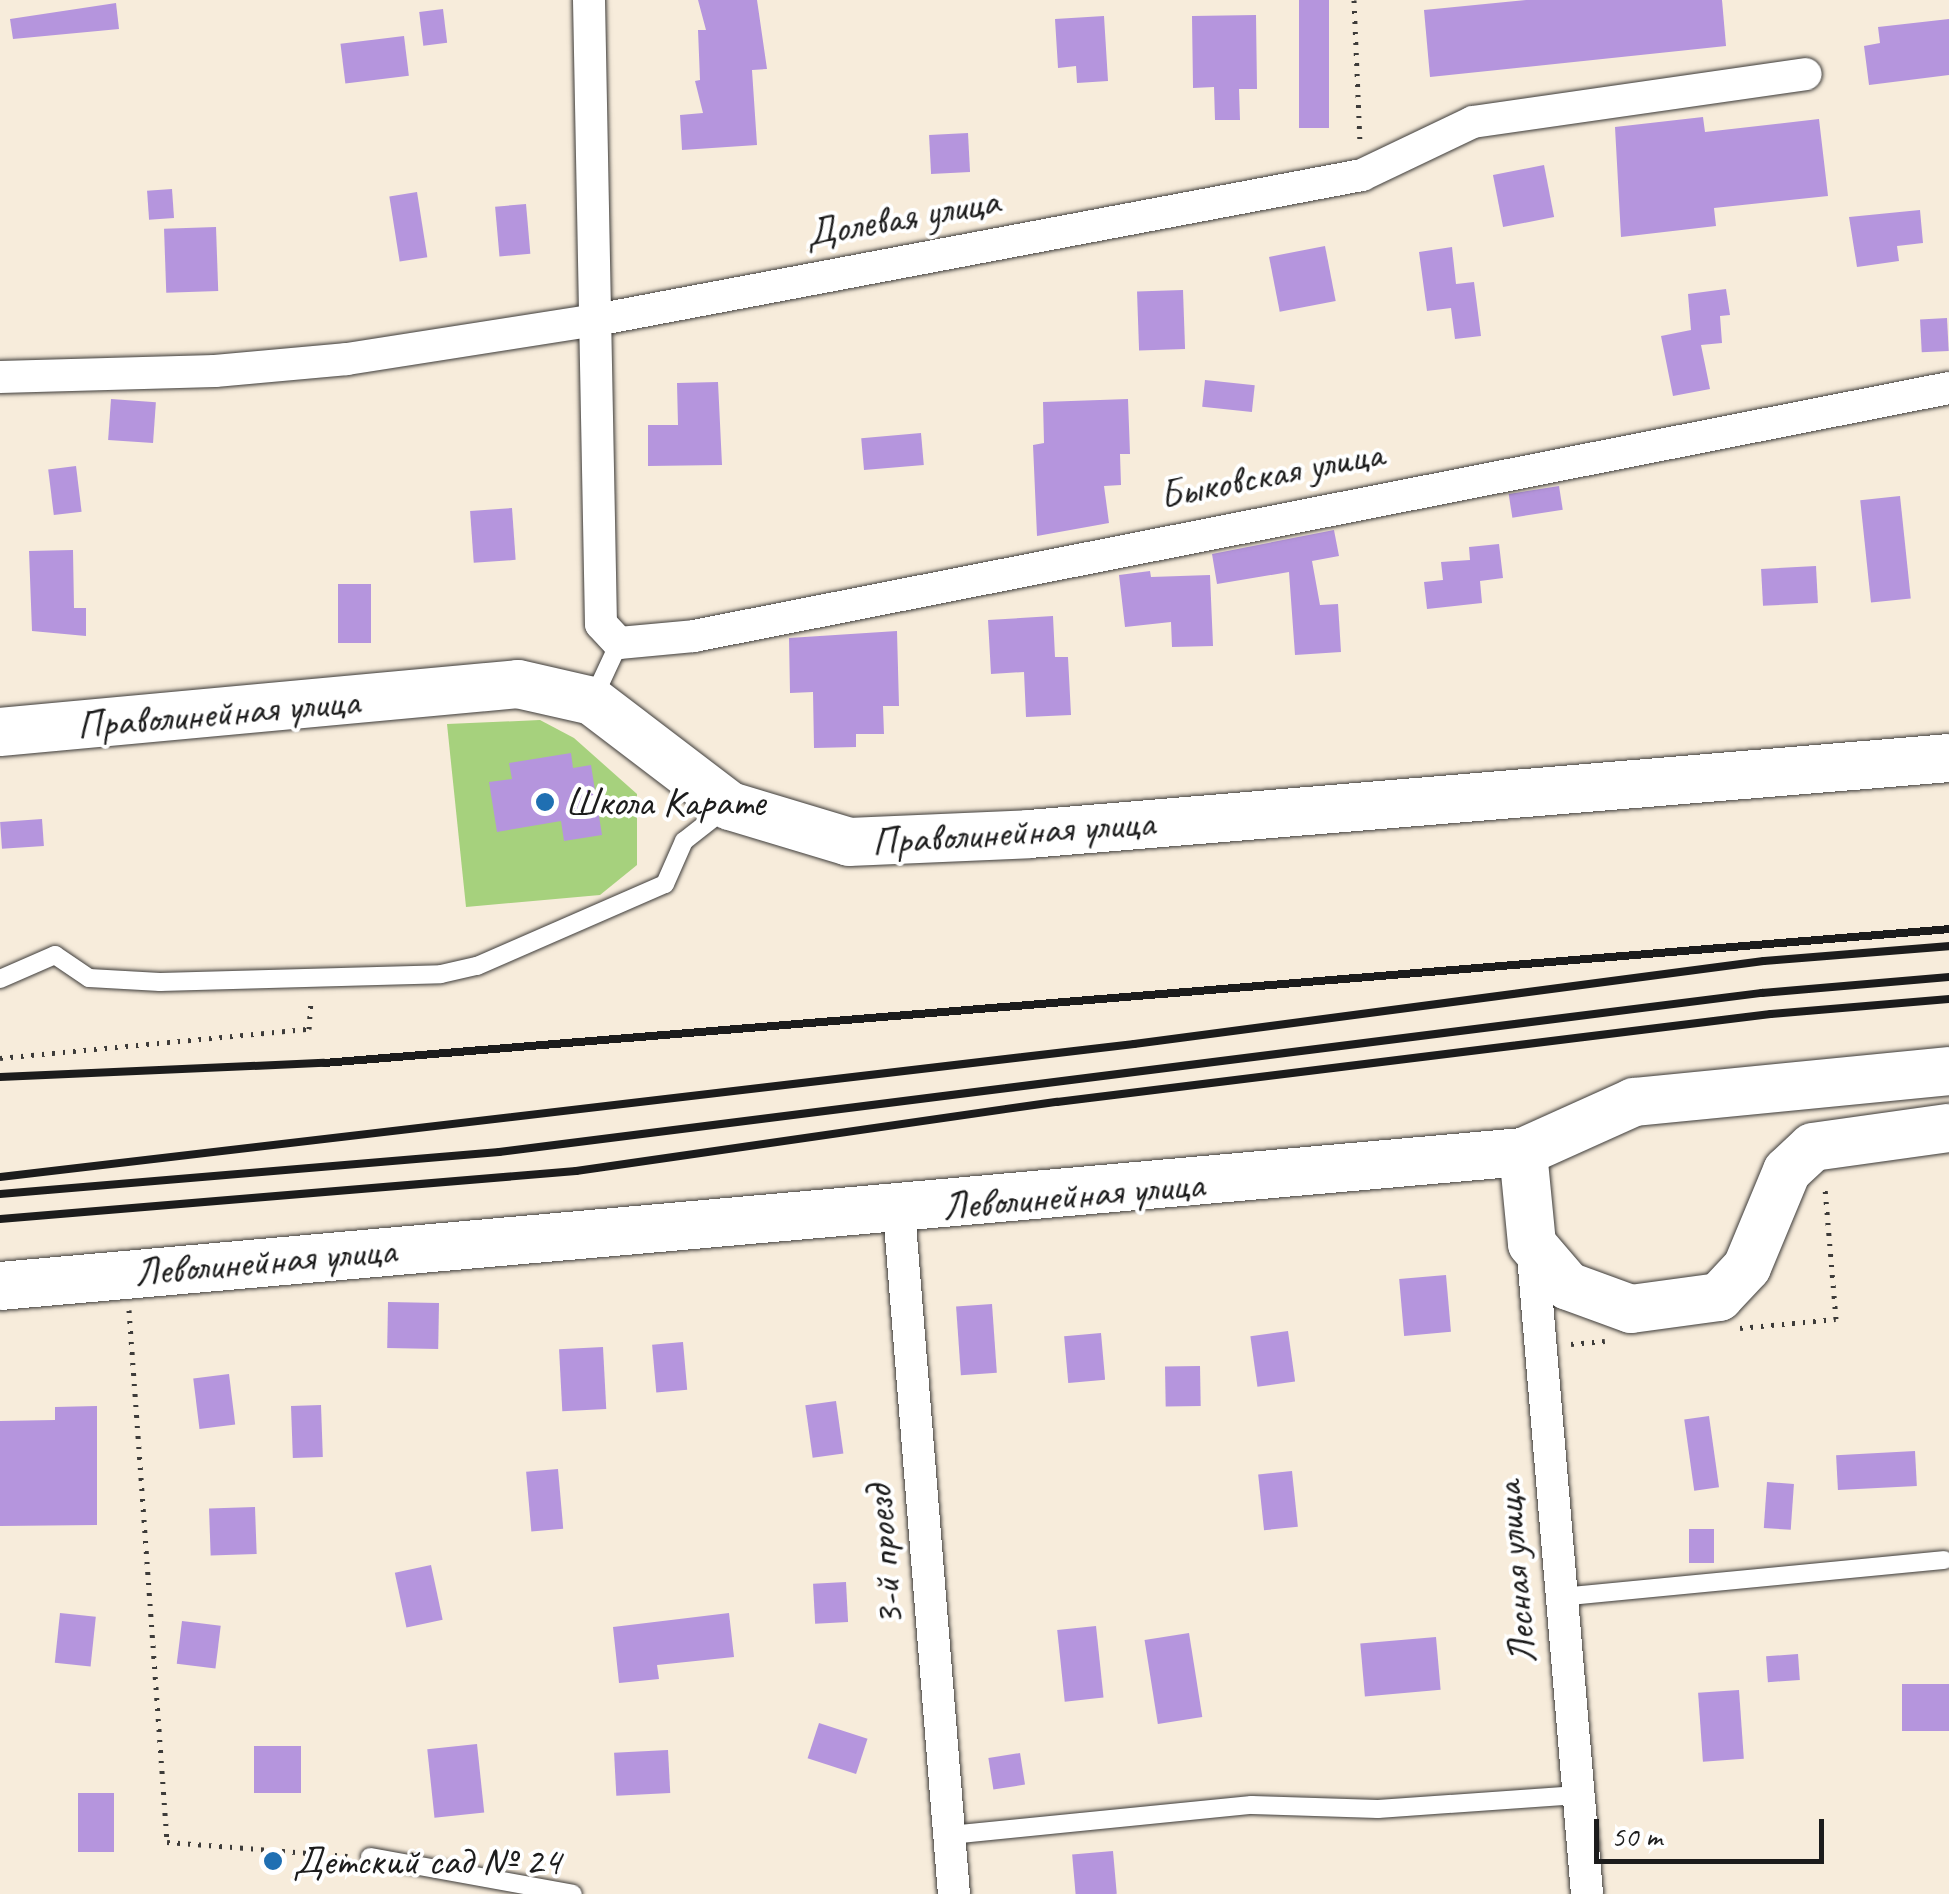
<!DOCTYPE html>
<html>
<head>
<meta charset="utf-8">
<style>
  body { margin:0 }
  #map { position:relative; width:1949px; height:1894px; overflow:hidden; background:#f7ecdb; font-family:Caveat,sans-serif }
  div>[style] { position:absolute }
  [style*='--x'] { left:calc(var(--x)*1px); top:calc(var(--y)*1px); width:calc(var(--w)*1px); rotate:calc(var(--a)*1deg) }
  .green>* { inset:0; background:#a6d17d }
  .building>* { inset:0; background:#b595dd; transform-origin:0 0 }
  .path>* { height:5px; margin-top:-2.5px; transform-origin:0; background:repeating-linear-gradient(90deg,#3d3b39 0 2.5px,transparent 0 10.5px) }
  .roads { filter:drop-shadow(0 0 2px #3d3b39) drop-shadow(0 0 2px #3d3b39) }
  .lane>* { height:18px; margin:-9px; padding:0 9px; transform-origin:9px; border-radius:9px; background:#fff }
  .street>* { height:32px; margin:-16px; padding:0 16px; transform-origin:16px; border-radius:16px; background:#fff }
  .secondary>* { height:48px; margin:-24px; padding:0 24px; transform-origin:24px; border-radius:24px; background:#fff }
  .rail>* { height:8px; margin:-4px; padding:0 4px; transform-origin:4px; border-radius:4px; background:#1c1c1c }
  .dots>* { width:28px; height:28px; translate:-50% -50%; box-sizing:border-box; border:5px solid #fff; border-radius:50% }
  span { translate:-50% -50%; white-space:nowrap; text-align:center; line-height:1.15; -webkit-text-stroke:8px #fff; paint-order:stroke }
  .street-label { font-size:40px; color:#1c1c1c }
  .poi-label { font-size:40px; color:#1c1c1c }
  .left { translate:0 -50%; text-align:left }
  .scale { position:absolute; left:1594px; top:1819px; width:230px; height:45px; box-sizing:border-box; border:5px solid #1c1c1c; border-top:0; padding-left:12px; font-size:30px; line-height:35px; white-space:nowrap; color:#1c1c1c; -webkit-text-stroke:8px #fff; paint-order:stroke }
</style>
</head>
<body>
<div id="map">
  <div class="green">
    <div style="clip-path:polygon(540px 720px,574px 738px,637px 794px,637px 865px,600px 895px,466px 907px,447px 724px)"></div>
  </div>
  <div class="building">
    <div style="clip-path:polygon(698px 0,757px 0,767px 69px,752px 70px,757px 145px,682px 150px,680px 115px,703px 113px,695px 81px,700px 80px,698px 30px,706px 30px)"></div>
    <div style="left:1299px;top:0;width:30px;height:128px"></div>
    <div style="clip-path:polygon(1526px 0,1722px 0,1726px 46px,1430px 77px,1424px 10px)"></div>
    <div style="clip-path:polygon(116px 3px,119px 29px,13px 39px,10px 19px)"></div>
    <div style="left:443px;top:9px;width:34px;height:24px;rotate:83deg"></div>
    <div style="clip-path:polygon(1256px 15px,1257px 89px,1239px 89px,1240px 120px,1215px 120px,1214px 87px,1193px 88px,1192px 16px)"></div>
    <div style="clip-path:polygon(1104px 16px,1108px 81px,1077px 83px,1076px 66px,1058px 68px,1055px 19px)"></div>
    <div style="clip-path:polygon(1949px 19px,1949px 75px,1869px 85px,1864px 46px,1880px 43px,1878px 27px)"></div>
    <div style="left:404px;top:36px;width:40px;height:64px;rotate:83deg"></div>
    <div style="clip-path:polygon(1703px 117px,1705px 132px,1819px 119px,1828px 196px,1714px 208px,1716px 226px,1621px 237px,1615px 127px)"></div>
    <div style="left:968px;top:133px;width:39px;height:39px;rotate:87deg"></div>
    <div style="left:1544px;top:165px;width:53px;height:52px;rotate:79deg"></div>
    <div style="left:172px;top:189px;width:29px;height:25px;rotate:86deg"></div>
    <div style="left:417px;top:192px;width:66px;height:28px;rotate:81deg"></div>
    <div style="left:526px;top:204px;width:50px;height:31px;rotate:85deg"></div>
    <div style="clip-path:polygon(1920px 210px,1923px 243px,1897px 246px,1899px 261px,1857px 267px,1849px 217px)"></div>
    <div style="left:216px;top:227px;width:64px;height:52px;rotate:88deg"></div>
    <div style="left:1325px;top:246px;width:56px;height:57px;rotate:79deg"></div>
    <div style="clip-path:polygon(1452px 247px,1456px 284px,1474px 282px,1481px 336px,1455px 339px,1451px 308px,1427px 311px,1419px 252px)"></div>
    <div style="clip-path:polygon(1726px 289px,1730px 315px,1720px 316px,1722px 343px,1701px 345px,1710px 389px,1673px 396px,1661px 336px,1691px 330px,1688px 294px)"></div>
    <div style="left:1183px;top:290px;width:59px;height:46px;rotate:88deg"></div>
    <div style="left:1947px;top:318px;width:33px;height:27px;rotate:87deg"></div>
    <div style="left:1205px;top:380px;width:50px;height:27px;rotate:6deg"></div>
    <div style="clip-path:polygon(718px 382px,722px 465px,648px 466px,648px 425px,678px 425px,677px 383px)"></div>
    <div style="left:111px;top:399px;width:45px;height:41px;rotate:4deg"></div>
    <div style="clip-path:polygon(1128px 399px,1130px 454px,1120px 454px,1121px 485px,1104px 486px,1109px 523px,1037px 536px,1033px 445px,1044px 443px,1043px 402px)"></div>
    <div style="left:921px;top:433px;width:32px;height:60px;rotate:85deg"></div>
    <div style="left:76px;top:466px;width:46px;height:28px;rotate:83deg"></div>
    <div style="left:1559px;top:486px;width:24px;height:51px;rotate:81deg"></div>
    <div style="left:1900px;top:496px;width:103px;height:40px;rotate:84deg"></div>
    <div style="left:512px;top:508px;width:52px;height:42px;rotate:86deg"></div>
    <div style="clip-path:polygon(1334px 530px,1339px 556px,1312px 561px,1320px 605px,1338px 604px,1341px 652px,1295px 655px,1289px 572px,1217px 584px,1212px 554px)"></div>
    <div style="clip-path:polygon(1499px 544px,1503px 578px,1480px 581px,1482px 603px,1427px 609px,1424px 582px,1443px 580px,1441px 562px,1470px 560px,1469px 547px)"></div>
    <div style="clip-path:polygon(73px 550px,74px 608px,86px 608px,86px 636px,32px 631px,29px 551px)"></div>
    <div style="left:1816px;top:566px;width:37px;height:55px;rotate:87deg"></div>
    <div style="clip-path:polygon(1150px 571px,1151px 577px,1210px 575px,1213px 646px,1172px 647px,1171px 622px,1125px 627px,1119px 575px)"></div>
    <div style="left:338px;top:584px;width:33px;height:59px"></div>
    <div style="clip-path:polygon(1053px 616px,1055px 657px,1068px 657px,1071px 715px,1026px 717px,1024px 672px,991px 674px,988px 620px)"></div>
    <div style="clip-path:polygon(897px 631px,899px 706px,883px 706px,884px 734px,856px 734px,856px 747px,814px 748px,813px 692px,790px 693px,789px 638px)"></div>
    <div style="clip-path:polygon(571px 753px,573px 768px,591px 765px,602px 835px,564px 841px,561px 821px,497px 832px,489px 782px,512px 779px,509px 763px)"></div>
    <div style="left:42px;top:819px;width:27px;height:42px;rotate:86deg"></div>
    <div style="left:1446px;top:1275px;width:57px;height:47px;rotate:85deg"></div>
    <div style="left:388px;top:1302px;width:51px;height:46px;rotate:1deg"></div>
    <div style="left:992px;top:1304px;width:69px;height:36px;rotate:86deg"></div>
    <div style="left:1288px;top:1331px;width:51px;height:38px;rotate:82deg"></div>
    <div style="left:1101px;top:1333px;width:47px;height:37px;rotate:85deg"></div>
    <div style="left:683px;top:1342px;width:48px;height:31px;rotate:85deg"></div>
    <div style="left:603px;top:1347px;width:62px;height:44px;rotate:87deg"></div>
    <div style="left:1200px;top:1366px;width:40px;height:35px;rotate:89deg"></div>
    <div style="left:229px;top:1374px;width:51px;height:36px;rotate:83deg"></div>
    <div style="left:836px;top:1401px;width:53px;height:31px;rotate:82deg"></div>
    <div style="left:321px;top:1405px;width:52px;height:30px;rotate:88deg"></div>
    <div style="clip-path:polygon(97px 1406px,97px 1525px,0 1526px,0 1421px,55px 1420px,55px 1407px)"></div>
    <div style="left:1709px;top:1416px;width:72px;height:25px;rotate:82deg"></div>
    <div style="left:1915px;top:1451px;width:35px;height:79px;rotate:87deg"></div>
    <div style="left:558px;top:1469px;width:60px;height:32px;rotate:85deg"></div>
    <div style="left:1292px;top:1471px;width:56px;height:34px;rotate:84deg"></div>
    <div style="left:1767px;top:1482px;width:27px;height:46px;rotate:4deg"></div>
    <div style="left:255px;top:1507px;width:47px;height:46px;rotate:88deg"></div>
    <div style="left:1689px;top:1529px;width:25px;height:34px"></div>
    <div style="left:431px;top:1565px;width:56px;height:37px;rotate:78deg"></div>
    <div style="left:846px;top:1582px;width:40px;height:33px;rotate:87deg"></div>
    <div style="left:60px;top:1613px;width:36px;height:50px;rotate:6deg"></div>
    <div style="clip-path:polygon(729px 1613px,734px 1657px,657px 1665px,659px 1679px,619px 1683px,613px 1627px)"></div>
    <div style="left:182px;top:1621px;width:39px;height:43px;rotate:7deg"></div>
    <div style="left:1096px;top:1626px;width:72px;height:39px;rotate:84deg"></div>
    <div style="left:1189px;top:1633px;width:85px;height:45px;rotate:81deg"></div>
    <div style="left:1436px;top:1637px;width:53px;height:76px;rotate:85deg"></div>
    <div style="left:1798px;top:1654px;width:26px;height:32px;rotate:86deg"></div>
    <div style="left:1949px;top:1684px;width:47px;height:47px;rotate:90deg"></div>
    <div style="left:1739px;top:1690px;width:69px;height:41px;rotate:86deg"></div>
    <div style="left:819px;top:1723px;width:51px;height:37px;rotate:18deg"></div>
    <div style="left:477px;top:1744px;width:69px;height:50px;rotate:84deg"></div>
    <div style="left:254px;top:1746px;width:47px;height:47px"></div>
    <div style="left:668px;top:1750px;width:43px;height:54px;rotate:87deg"></div>
    <div style="left:1020px;top:1753px;width:32px;height:32px;rotate:81deg"></div>
    <div style="left:78px;top:1793px;width:36px;height:59px"></div>
    <div style="left:1113px;top:1851px;width:43px;height:41px;rotate:85deg"></div>
  </div>
  <div class="path">
    <div style="--x:1354;--y:0;--w:142;--a:87.6"></div>
    <div style="--x:0;--y:1058;--w:310;--a:-5.4"></div>
    <div style="--x:309;--y:1029;--w:27;--a:-86"></div>
    <div style="--x:129;--y:1310;--w:533;--a:85.91"></div>
    <div style="--x:167;--y:1842;--w:181;--a:4.4"></div>
    <div style="--x:1740;--y:1328;--w:96;--a:-5.4"></div>
    <div style="--x:1836;--y:1319;--w:132;--a:-94.8"></div>
    <div style="--x:1571;--y:1344;--w:34;--a:-5"></div>
  </div>
  <div class="roads">
    <div class="lane">
      <div style="--x:592;--y:701;--w:64;--a:-65"></div>
      <div style="--x:0;--y:979;--w:60;--a:-23.6"></div>
      <div style="--x:55;--y:955;--w:41;--a:34.1"></div>
      <div style="--x:89;--y:978;--w:71;--a:3.2"></div>
      <div style="--x:160;--y:982;--w:281;--a:-1.6"></div>
      <div style="--x:441;--y:974;--w:37;--a:-13"></div>
      <div style="--x:477;--y:966;--w:205;--a:-23.6"></div>
      <div style="--x:665;--y:884;--w:47;--a:-66.2"></div>
      <div style="--x:684;--y:841;--w:52;--a:-38"></div>
      <div style="--x:1560;--y:1597;--w:386;--a:-5.5"></div>
      <div style="--x:950;--y:1835;--w:303;--a:-5.7"></div>
      <div style="--x:1252;--y:1805;--w:126;--a:1.8"></div>
      <div style="--x:1378;--y:1809;--w:200;--a:-4"></div>
      <div style="--x:370;--y:1857;--w:206;--a:10.3"></div>
    </div>
    <div class="street">
      <div style="--x:589;--y:0;--w:624;--a:88.9"></div>
      <div style="--x:601;--y:624;--w:26;--a:47"></div>
      <div style="--x:619;--y:643;--w:75;--a:-5.3"></div>
      <div style="--x:694;--y:636;--w:1279;--a:-11.18"></div>
      <div style="--x:0;--y:377;--w:215;--a:-1.6"></div>
      <div style="--x:215;--y:371;--w:133;--a:-5.2"></div>
      <div style="--x:347;--y:359;--w:252;--a:-8.9"></div>
      <div style="--x:596;--y:320;--w:780;--a:-10.72"></div>
      <div style="--x:1362;--y:175;--w:123;--a:-25.5"></div>
      <div style="--x:1473;--y:122;--w:336;--a:-8.2"></div>
      <div style="--x:899;--y:1211;--w:685;--a:85.4"></div>
      <div style="--x:1532;--y:1244;--w:652;--a:85.16"></div>
    </div>
    <div class="secondary">
      <div style="--x:0;--y:732;--w:520;--a:-5.29"></div>
      <div style="--x:518;--y:684;--w:76;--a:12.9"></div>
      <div style="--x:592;--y:701;--w:173;--a:37.3"></div>
      <div style="--x:730;--y:806;--w:124;--a:16.8"></div>
      <div style="--x:849;--y:842;--w:180;--a:-2.5"></div>
      <div style="--x:1029;--y:834;--w:923;--a:-4.72"></div>
      <div style="--x:1523;--y:1152;--w:92;--a:84.4"></div>
      <div style="--x:1532;--y:1244;--w:55;--a:49.4"></div>
      <div style="--x:1568;--y:1286;--w:67;--a:20.1"></div>
      <div style="--x:1631;--y:1309;--w:89;--a:-7.8"></div>
      <div style="--x:1719;--y:1297;--w:41;--a:-47"></div>
      <div style="--x:1747;--y:1267;--w:104;--a:-67.4"></div>
      <div style="--x:1787;--y:1171;--w:35;--a:-43"></div>
      <div style="--x:1813;--y:1147;--w:137;--a:-8"></div>
      <div style="--x:0;--y:1286;--w:1529;--a:-5.03"></div>
      <div style="--x:1523;--y:1152;--w:122;--a:-24.2"></div>
      <div style="--x:1634;--y:1102;--w:317;--a:-5.6"></div>
    </div>
  </div>
  <div class="rail">
    <div style="--x:0;--y:1077;--w:324;--a:-2.5"></div>
    <div style="--x:324;--y:1063;--w:1631;--a:-4.71"></div>
    <div style="--x:0;--y:1177;--w:1142;--a:-6.69"></div>
    <div style="--x:1134;--y:1044;--w:635;--a:-7.51"></div>
    <div style="--x:1764;--y:961;--w:186;--a:-4.6"></div>
    <div style="--x:0;--y:1194;--w:501;--a:-4.81"></div>
    <div style="--x:499;--y:1152;--w:1273;--a:-7.18"></div>
    <div style="--x:1762;--y:993;--w:188;--a:-4.9"></div>
    <div style="--x:0;--y:1219;--w:578;--a:-4.76"></div>
    <div style="--x:576;--y:1171;--w:486;--a:-8.2"></div>
    <div style="--x:1057;--y:1102;--w:719;--a:-7.03"></div>
    <div style="--x:1771;--y:1014;--w:179;--a:-4.8"></div>
  </div>
  <div class="dots">
    <div style="left:545px;top:802px;background:#1f6fb2"></div>
    <div style="left:273px;top:1861px;background:#1f6fb2"></div>
  </div>
  <div class="street-label">
    <span style="left:902px;top:217px;rotate:-10deg">Долевая улица</span>
    <span style="left:1271px;top:474px;rotate:-11deg">Быковская улица</span>
    <span style="left:218px;top:713px;rotate:-5deg">Праволинейная улица</span>
    <span style="left:1013px;top:832px;rotate:-4deg">Праволинейная улица</span>
    <span style="left:1073px;top:1195px;rotate:-5deg">Леволинейная улица</span>
    <span style="left:265px;top:1261px;rotate:-5deg">Леволинейная улица</span>
    <span style="left:884px;top:1556px;rotate:-95deg">3-й проезд</span>
    <span style="left:1515px;top:1573px;rotate:-95deg">Лесная улица</span>
  </div>
  <div class="poi-label">
    <span class="left" style="left:565px;top:802px">Школа Карате</span>
    <span class="left" style="left:293px;top:1861px">Детский сад № 24</span>
  </div>
  <div class="scale">50 m</div>
</div>
</body>
</html>
